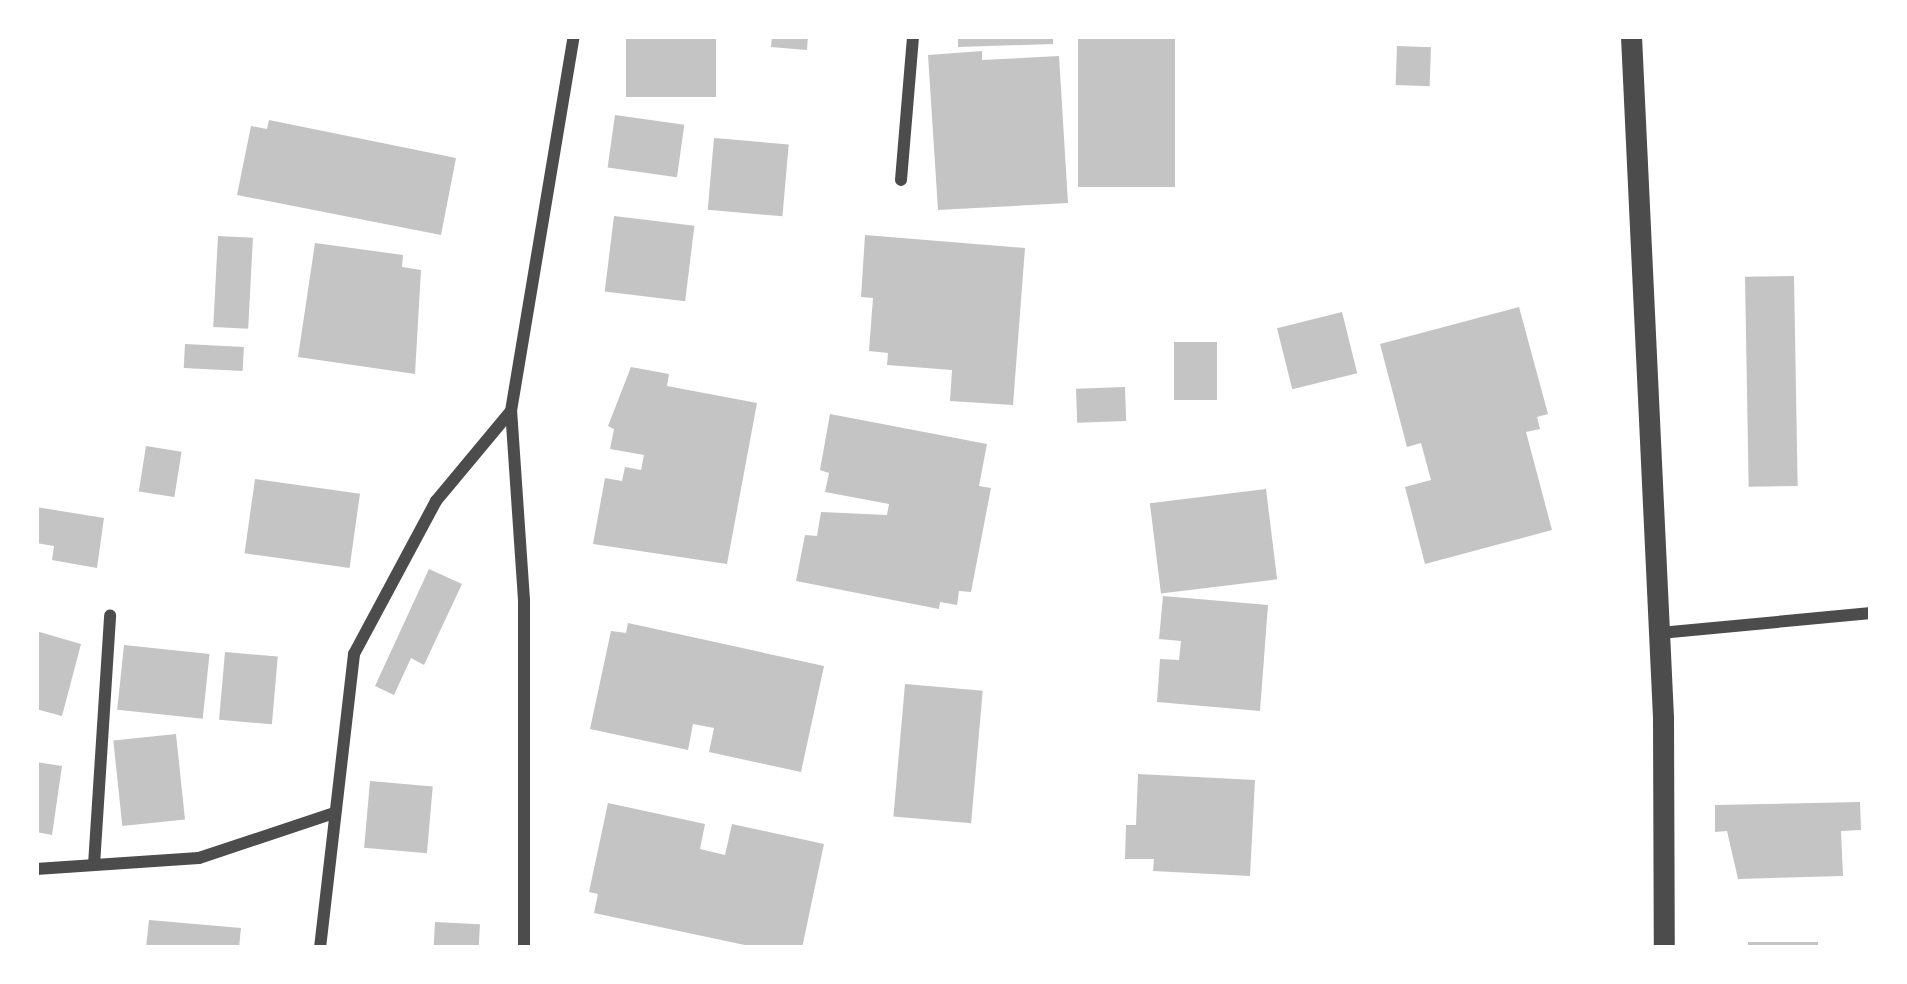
<!DOCTYPE html>
<html>
<head>
<meta charset="utf-8">
<style>
  body { margin:0 }
  #map { position:relative; width:1907px; height:984px; overflow:hidden; background:#fff; font-family:Overpass,sans-serif }
  div>[style] { position:absolute }
  [style*='--x'] { left:calc(var(--x)*1px); top:calc(var(--y)*1px); width:calc(var(--w)*1px); rotate:calc(var(--a)*1deg) }
  .building>* { inset:0; background:#c4c4c4; transform-origin:0 0 }
  .minor>* { height:12px; margin:-6px; padding:0 6px; transform-origin:6px; border-radius:6px; background:#4c4c4c }
  .tertiary>* { height:21px; margin:-10.5px; padding:0 10.5px; transform-origin:10.5px; border-radius:10.5px; background:#4c4c4c }
  span { translate:-50% -50%; white-space:nowrap; text-align:center; line-height:1.15; -webkit-text-stroke:9px #fff; paint-order:stroke }
  .frame { position:absolute; inset:0; border:39px solid #fff; pointer-events:none }
</style>
</head>
<body>
<div id="map">
  <div class="building">
    <div style="left:626px;top:36px;width:90px;height:61px"></div>
    <div style="clip-path:polygon(772px 36px,808px 36px,807px 50px,771px 47px)"></div>
    <div style="clip-path:polygon(958px 36px,1053px 36px,1053px 44px,958px 47px)"></div>
    <div style="left:1078px;top:36px;width:97px;height:151px"></div>
    <div style="left:1397px;top:46px;width:34px;height:39px;rotate:2deg"></div>
    <div style="clip-path:polygon(982px 51px,982px 60px,1059px 56px,1068px 203px,938px 210px,928px 55px)"></div>
    <div style="left:615px;top:115px;width:70px;height:53px;rotate:8deg"></div>
    <div style="clip-path:polygon(269px 120px,456px 158px,441px 235px,237px 195px,251px 126px,267px 129px)"></div>
    <div style="left:714px;top:138px;width:75px;height:72px;rotate:5deg"></div>
    <div style="left:614px;top:216px;width:81px;height:76px;rotate:7deg"></div>
    <div style="clip-path:polygon(865px 235px,1025px 248px,1013px 405px,950px 401px,952px 370px,887px 365px,888px 353px,869px 351px,873px 298px,861px 297px)"></div>
    <div style="left:218px;top:236px;width:35px;height:91px;rotate:3deg"></div>
    <div style="clip-path:polygon(315px 243px,403px 255px,402px 267px,421px 270px,415px 374px,298px 357px)"></div>
    <div style="left:1794px;top:276px;width:210px;height:49px;rotate:89deg"></div>
    <div style="clip-path:polygon(1519px 307px,1548px 414px,1537px 417px,1540px 429px,1526px 432px,1552px 530px,1425px 564px,1405px 487px,1431px 480px,1421px 443px,1407px 447px,1380px 344px)"></div>
    <div style="left:1342px;top:312px;width:63px;height:67px;rotate:76deg"></div>
    <div style="left:1174px;top:342px;width:43px;height:58px"></div>
    <div style="left:185px;top:344px;width:59px;height:24px;rotate:3deg"></div>
    <div style="clip-path:polygon(631px 367px,669px 374px,667px 386px,757px 403px,727px 564px,593px 544px,605px 478px,622px 481px,625px 467px,641px 470px,644px 455px,610px 449px,614px 429px,608px 426px)"></div>
    <div style="left:1125px;top:387px;width:34px;height:49px;rotate:88deg"></div>
    <div style="clip-path:polygon(830px 414px,987px 444px,979px 486px,991px 488px,971px 592px,959px 591px,957px 605px,940px 602px,939px 609px,796px 581px,805px 535px,817px 536px,821px 512px,887px 515px,889px 504px,825px 492px,829px 473px,820px 470px)"></div>
    <div style="left:146px;top:446px;width:36px;height:46px;rotate:9deg"></div>
    <div style="left:255px;top:479px;width:106px;height:75px;rotate:8deg"></div>
    <div style="left:1266px;top:489px;width:91px;height:117px;rotate:83deg"></div>
    <div style="clip-path:polygon(36px 507px,104px 518px,97px 568px,52px 560px,54px 546px,36px 543px)"></div>
    <div style="clip-path:polygon(429px 569px,462px 584px,424px 665px,411px 658px,394px 695px,375px 686px)"></div>
    <div style="clip-path:polygon(1163px 596px,1268px 605px,1260px 711px,1157px 702px,1160px 659px,1179px 660px,1181px 641px,1159px 639px)"></div>
    <div style="clip-path:polygon(628px 623px,824px 666px,801px 772px,709px 752px,714px 728px,693px 724px,688px 750px,590px 729px,611px 631px,626px 633px)"></div>
    <div style="clip-path:polygon(36px 631px,81px 644px,62px 716px,36px 709px)"></div>
    <div style="left:124px;top:645px;width:86px;height:65px;rotate:6deg"></div>
    <div style="left:225px;top:652px;width:53px;height:68px;rotate:5deg"></div>
    <div style="left:905px;top:684px;width:78px;height:133px;rotate:5deg"></div>
    <div style="left:176px;top:734px;width:86px;height:63px;rotate:84deg"></div>
    <div style="clip-path:polygon(36px 762px,62px 766px,52px 835px,36px 832px)"></div>
    <div style="clip-path:polygon(1138px 774px,1255px 780px,1250px 876px,1153px 871px,1154px 859px,1125px 859px,1126px 825px,1136px 825px)"></div>
    <div style="left:370px;top:781px;width:63px;height:67px;rotate:5deg"></div>
    <div style="clip-path:polygon(1860px 802px,1861px 830px,1841px 831px,1843px 876px,1738px 879px,1727px 831px,1715px 832px,1715px 805px)"></div>
    <div style="clip-path:polygon(608px 803px,705px 824px,700px 849px,725px 855px,732px 824px,824px 844px,802px 948px,759px 948px,594px 913px,598px 894px,589px 892px)"></div>
    <div style="clip-path:polygon(149px 920px,241px 928px,239px 948px,146px 948px)"></div>
    <div style="left:435px;top:922px;width:45px;height:26px;rotate:3deg"></div>
    <div style="left:1748px;top:942px;width:70px;height:6px"></div>
  </div>
  <div class="minor">
    <div style="--x:901;--y:180;--w:144;--a:-85.2"></div>
    <div style="--x:1660;--y:633;--w:212;--a:-5.4"></div>
    <div style="--x:94;--y:865;--w:250;--a:-86.3"></div>
    <div style="--x:36;--y:869;--w:163;--a:-3.9"></div>
    <div style="--x:199;--y:858;--w:142;--a:-18.4"></div>
    <div style="--x:320;--y:948;--w:296;--a:-83.4"></div>
    <div style="--x:354;--y:654;--w:174;--a:-61.8"></div>
    <div style="--x:436;--y:501;--w:117;--a:-50.2"></div>
    <div style="--x:524;--y:948;--w:348;--a:-90"></div>
    <div style="--x:524;--y:600;--w:189;--a:-93.9"></div>
    <div style="--x:511;--y:411;--w:380;--a:-80.5"></div>
  </div>
  <div class="tertiary">
    <div style="--x:1631;--y:36;--w:683;--a:87.31"></div>
    <div style="--x:1663;--y:718;--w:230;--a:89.8"></div>
  </div>
  <div class="frame"></div>
</div>
</body>
</html>
